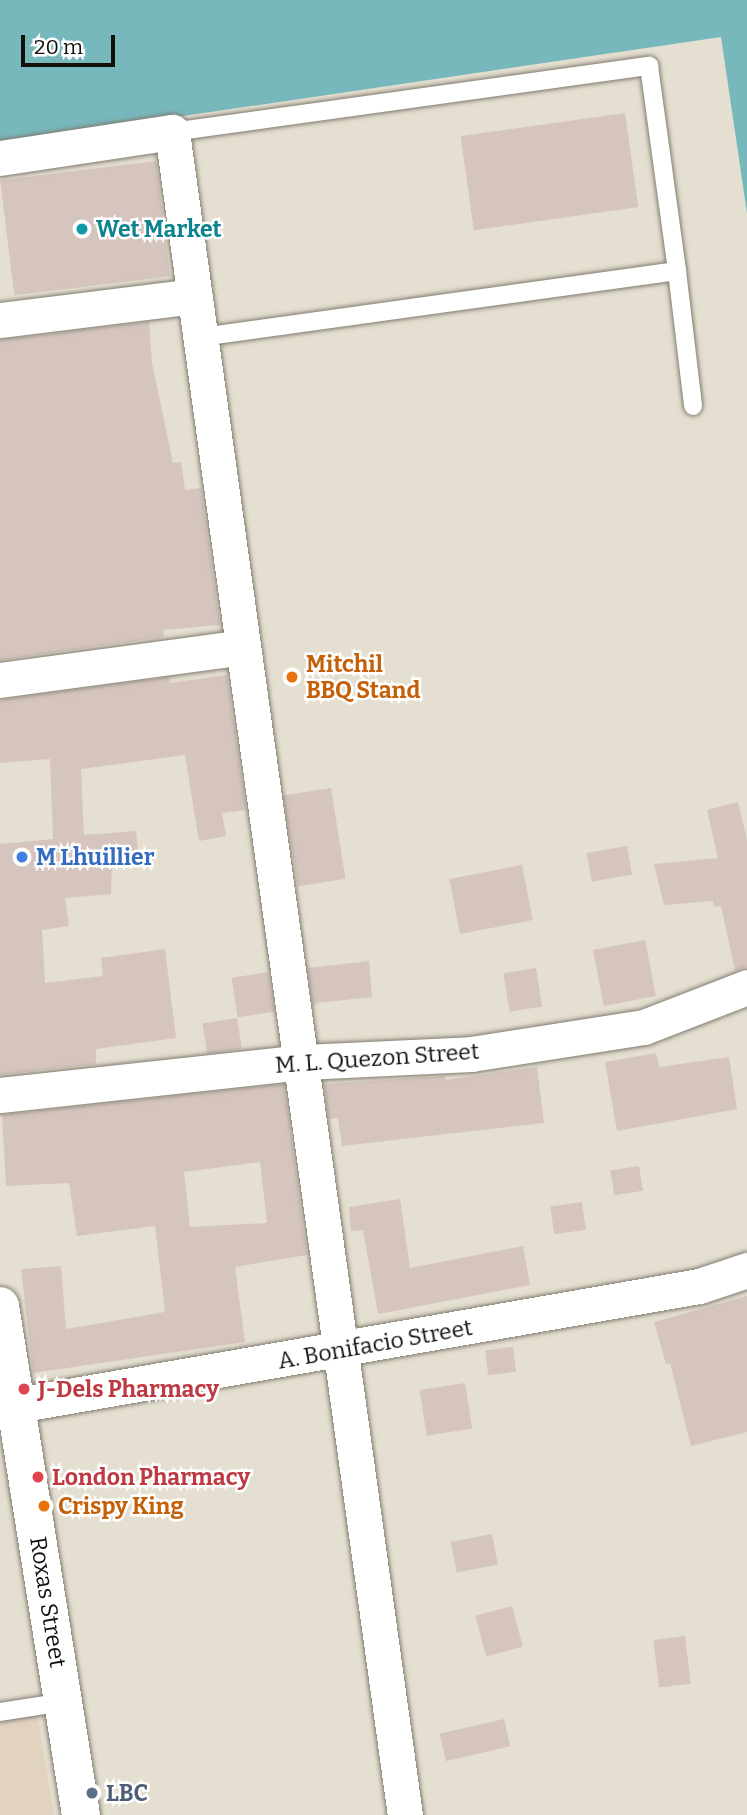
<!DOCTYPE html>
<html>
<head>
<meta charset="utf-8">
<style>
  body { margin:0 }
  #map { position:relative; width:747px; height:1815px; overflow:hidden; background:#e4dfd0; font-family:Bitter,serif }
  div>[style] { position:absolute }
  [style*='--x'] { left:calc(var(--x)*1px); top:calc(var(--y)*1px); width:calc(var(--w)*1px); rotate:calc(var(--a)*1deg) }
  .commercial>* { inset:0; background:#e2d3c1 }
  .water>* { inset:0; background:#77b8bd }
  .building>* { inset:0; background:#d5c5be; transform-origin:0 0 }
  .roads { filter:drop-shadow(0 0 2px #817c6f) drop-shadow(0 0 2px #817c6f) }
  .lane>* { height:18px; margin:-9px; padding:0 9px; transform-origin:9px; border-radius:9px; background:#fff }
  .street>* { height:35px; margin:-17.5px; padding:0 17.5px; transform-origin:17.5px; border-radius:17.5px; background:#fff }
  .secondary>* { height:38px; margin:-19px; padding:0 19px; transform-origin:19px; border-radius:19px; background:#fff }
  .dots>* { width:19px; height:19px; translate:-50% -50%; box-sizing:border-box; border:4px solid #fff; border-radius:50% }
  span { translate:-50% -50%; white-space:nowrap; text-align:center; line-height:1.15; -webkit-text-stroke:5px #fff; paint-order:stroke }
  .culture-label { font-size:23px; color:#0d838f; font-weight:700 }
  .left { translate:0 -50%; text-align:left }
  .food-label { font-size:23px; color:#c56008; font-weight:700 }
  .shop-label { font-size:23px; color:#366cbe; font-weight:700 }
  .street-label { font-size:23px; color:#12100b }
  .health-label { font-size:23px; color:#be3a42; font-weight:700 }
  .service-label { font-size:23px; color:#4e5e75; font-weight:700 }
  .scale { position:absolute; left:21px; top:35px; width:94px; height:32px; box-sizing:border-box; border:4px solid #12100b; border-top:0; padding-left:9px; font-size:21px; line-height:24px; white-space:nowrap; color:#12100b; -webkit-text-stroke:5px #fff; paint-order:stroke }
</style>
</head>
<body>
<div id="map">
  <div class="commercial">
    <div style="clip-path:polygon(35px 1699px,54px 1815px,0 1815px,0 1704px)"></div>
  </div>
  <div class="water">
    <div style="clip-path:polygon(0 0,747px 0,747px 213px,721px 37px,0 143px)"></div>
  </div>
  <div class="building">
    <div style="left:625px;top:113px;width:95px;height:166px;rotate:82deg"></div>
    <div style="left:156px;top:161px;width:116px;height:157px;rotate:83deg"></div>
    <div style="clip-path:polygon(149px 322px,152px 363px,173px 463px,181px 462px,185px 490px,201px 488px,220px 625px,163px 630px,164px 637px,0 660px,0 340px)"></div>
    <div style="clip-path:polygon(227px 675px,246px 810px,222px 813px,226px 836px,199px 841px,185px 755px,81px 769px,84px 835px,136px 831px,139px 857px,112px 861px,111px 894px,65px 898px,69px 926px,42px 930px,45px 983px,103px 976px,101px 958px,165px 949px,176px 1038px,96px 1049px,96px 1064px,0 1075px,0 844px,53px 839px,50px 759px,0 763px,0 700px,169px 677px,170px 683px)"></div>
    <div style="left:331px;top:788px;width:92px;height:48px;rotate:81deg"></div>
    <div style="clip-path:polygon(738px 802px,747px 840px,747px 967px,735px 970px,721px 906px,714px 907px,713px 901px,664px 905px,654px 864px,718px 858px,707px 810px)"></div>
    <div style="left:627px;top:846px;width:29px;height:41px;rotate:80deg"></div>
    <div style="left:522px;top:865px;width:56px;height:74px;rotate:79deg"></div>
    <div style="left:645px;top:940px;width:57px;height:53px;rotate:79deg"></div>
    <div style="clip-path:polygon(369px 961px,372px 997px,317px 1003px,313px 1007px,308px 968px)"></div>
    <div style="left:536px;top:968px;width:39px;height:33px;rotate:81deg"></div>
    <div style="left:268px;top:972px;width:40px;height:37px;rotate:81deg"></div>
    <div style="left:237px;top:1018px;width:31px;height:35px;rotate:81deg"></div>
    <div style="clip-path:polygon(656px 1053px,659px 1067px,729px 1057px,737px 1109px,617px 1131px,605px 1062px)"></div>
    <div style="clip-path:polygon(537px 1067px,544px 1123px,342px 1146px,338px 1118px,329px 1119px,324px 1084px,445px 1076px,445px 1080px)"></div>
    <div style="clip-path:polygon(evenodd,284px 1084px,307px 1255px,235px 1267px,245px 1342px,33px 1373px,21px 1269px,61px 1266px,66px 1329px,165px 1312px,155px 1226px,77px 1236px,69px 1183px,6px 1186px,2px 1115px,284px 1084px,260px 1162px,267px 1223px,190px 1227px,184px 1172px,260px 1162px)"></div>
    <div style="left:639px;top:1166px;width:25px;height:29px;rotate:81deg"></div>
    <div style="clip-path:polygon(400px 1199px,410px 1268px,523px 1246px,530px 1285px,378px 1314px,363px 1230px,351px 1231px,349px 1207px)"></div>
    <div style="left:582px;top:1202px;width:28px;height:32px;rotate:82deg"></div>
    <div style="clip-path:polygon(747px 1296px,747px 1432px,691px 1446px,670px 1363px,666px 1364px,654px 1322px)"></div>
    <div style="left:513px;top:1347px;width:25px;height:28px;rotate:83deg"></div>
    <div style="left:465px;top:1383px;width:46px;height:46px;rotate:81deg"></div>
    <div style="left:492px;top:1534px;width:31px;height:42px;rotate:79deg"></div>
    <div style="left:512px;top:1606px;width:42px;height:38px;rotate:75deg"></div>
    <div style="left:685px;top:1636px;width:48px;height:32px;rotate:83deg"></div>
    <div style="left:504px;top:1719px;width:28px;height:66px;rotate:77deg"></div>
  </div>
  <div class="roads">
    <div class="lane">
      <div style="--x:172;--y:132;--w:482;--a:-7.9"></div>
      <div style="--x:649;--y:66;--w:207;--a:82.2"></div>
      <div style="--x:677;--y:271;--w:481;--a:172.1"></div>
      <div style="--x:677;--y:271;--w:136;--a:83.2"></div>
      <div style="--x:0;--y:1712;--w:65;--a:-8.9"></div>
    </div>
    <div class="street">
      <div style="--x:0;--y:158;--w:174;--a:-8.6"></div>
      <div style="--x:172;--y:132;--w:1699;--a:82.12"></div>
      <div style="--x:0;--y:320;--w:196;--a:-7"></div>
      <div style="--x:0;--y:680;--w:245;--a:-7.7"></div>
      <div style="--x:0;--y:1095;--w:306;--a:-6.2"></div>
      <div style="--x:304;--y:1062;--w:167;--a:-2.7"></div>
      <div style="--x:471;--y:1054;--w:175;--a:-8.9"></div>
      <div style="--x:644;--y:1027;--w:110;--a:-21.2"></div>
      <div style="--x:0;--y:1408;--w:710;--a:-9.9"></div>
      <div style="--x:699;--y:1286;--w:51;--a:-18.4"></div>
    </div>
    <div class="secondary">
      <div style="--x:0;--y:1306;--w:515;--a:80.96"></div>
    </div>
  </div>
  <div class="dots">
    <div style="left:82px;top:229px;background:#0f9aa8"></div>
    <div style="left:292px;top:677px;background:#e8710a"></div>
    <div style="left:22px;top:857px;background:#3f7fe0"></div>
    <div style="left:24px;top:1389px;background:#e0444e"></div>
    <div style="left:38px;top:1477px;background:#e0444e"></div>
    <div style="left:44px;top:1506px;background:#e8710a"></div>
    <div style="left:92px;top:1793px;background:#5c6f8a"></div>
  </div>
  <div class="culture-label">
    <span class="left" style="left:96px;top:229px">Wet Market</span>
  </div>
  <div class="food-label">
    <span class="left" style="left:306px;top:677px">Mitchil<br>BBQ Stand</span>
    <span class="left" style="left:58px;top:1506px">Crispy King</span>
  </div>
  <div class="shop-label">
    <span class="left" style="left:36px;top:857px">M Lhuillier</span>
  </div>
  <div class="street-label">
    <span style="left:377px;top:1058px;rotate:-4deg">M. L. Quezon Street</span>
    <span style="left:375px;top:1344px;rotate:-10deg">A. Bonifacio Street</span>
    <span style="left:48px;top:1602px;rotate:81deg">Roxas Street</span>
  </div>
  <div class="health-label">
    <span class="left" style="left:38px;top:1389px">J-Dels Pharmacy</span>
    <span class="left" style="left:52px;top:1477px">London Pharmacy</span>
  </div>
  <div class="service-label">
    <span class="left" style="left:106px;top:1793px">LBC</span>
  </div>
  <div class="scale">20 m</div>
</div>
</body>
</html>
